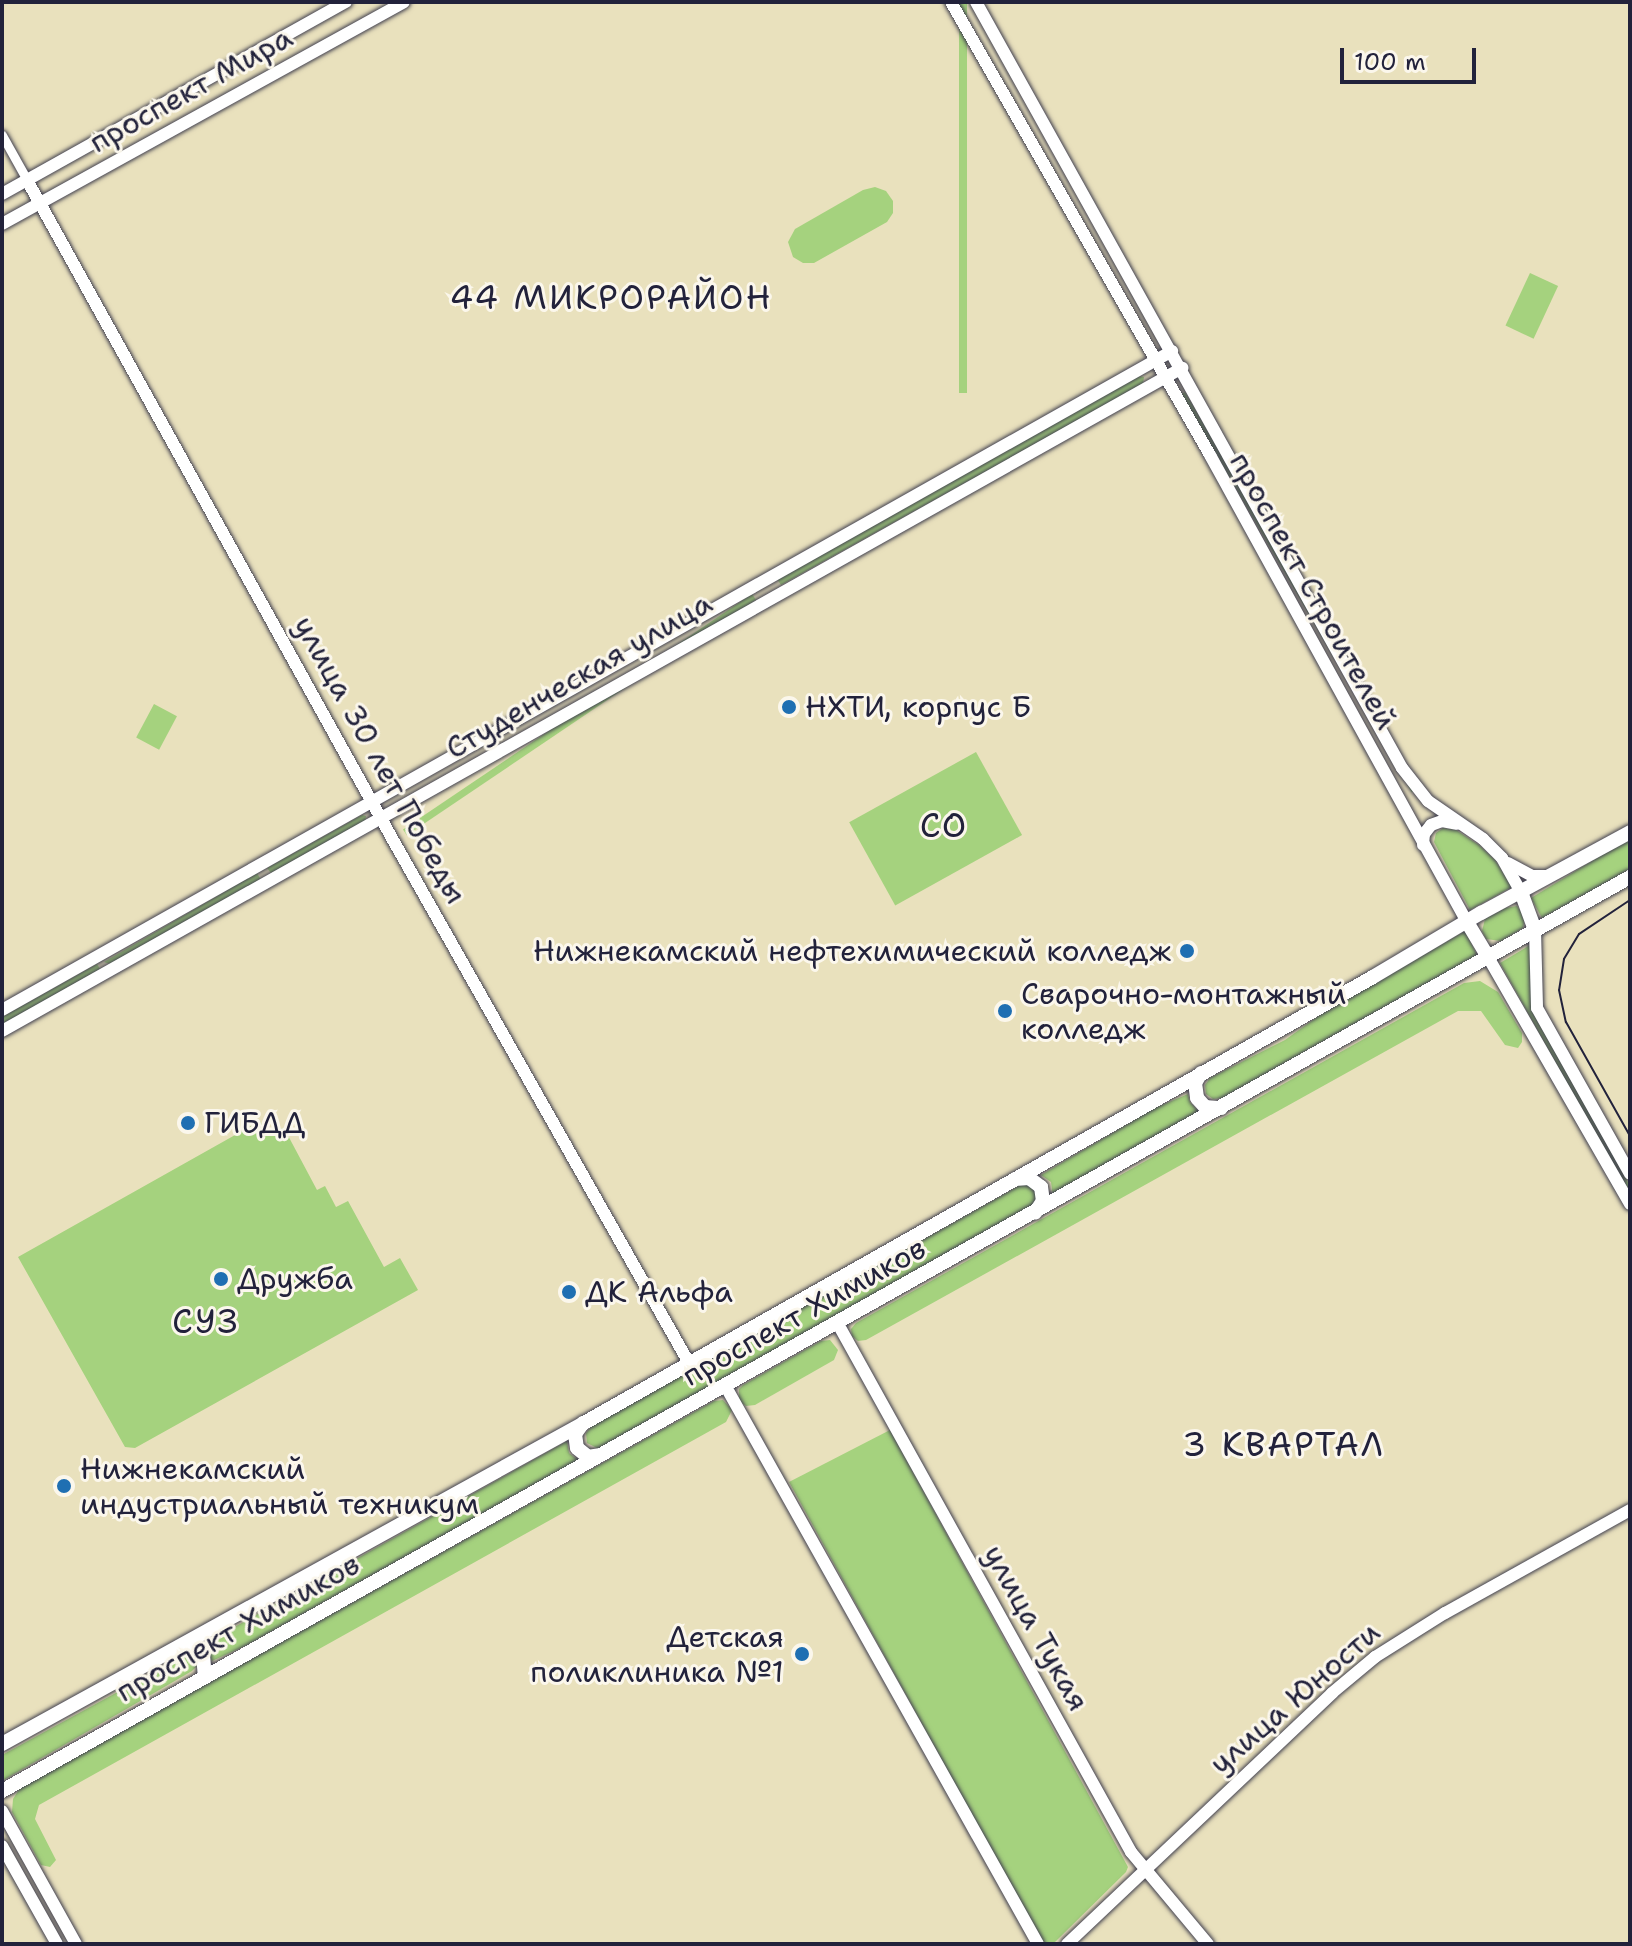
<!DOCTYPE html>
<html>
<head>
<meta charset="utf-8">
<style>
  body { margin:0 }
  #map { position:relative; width:1632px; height:1946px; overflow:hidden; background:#e9e1bd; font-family:"Shantell Sans",sans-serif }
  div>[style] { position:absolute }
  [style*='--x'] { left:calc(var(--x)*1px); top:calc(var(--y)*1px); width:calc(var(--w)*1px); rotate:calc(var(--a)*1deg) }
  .green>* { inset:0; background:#a5d27e; transform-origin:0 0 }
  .roads { filter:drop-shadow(0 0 2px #403f4e) drop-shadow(0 0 2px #403f4e) }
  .street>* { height:9px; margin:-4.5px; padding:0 4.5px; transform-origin:4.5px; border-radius:4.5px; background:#fff }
  .secondary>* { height:12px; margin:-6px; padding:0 6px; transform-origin:6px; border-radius:6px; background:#fff }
  .primary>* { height:14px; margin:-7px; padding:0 7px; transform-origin:7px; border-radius:7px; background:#fff }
  .tram>* { height:2px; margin:-1px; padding:0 1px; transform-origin:1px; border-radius:1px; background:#22223b }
  .dots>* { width:22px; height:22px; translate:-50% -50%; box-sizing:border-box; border:4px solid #fbf7ec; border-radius:50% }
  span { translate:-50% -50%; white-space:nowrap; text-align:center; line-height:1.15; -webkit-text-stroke:6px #fbf7ec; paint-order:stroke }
  .street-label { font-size:30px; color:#22223b }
  .poi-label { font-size:30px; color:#22223b }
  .left { translate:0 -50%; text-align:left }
  .right { translate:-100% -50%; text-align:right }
  .quarter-label { font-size:34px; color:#22223b; letter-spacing:2px }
  .frame { position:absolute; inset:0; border:4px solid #22223b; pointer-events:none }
  .scale { position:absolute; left:1340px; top:48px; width:136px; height:36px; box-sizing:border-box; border:4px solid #22223b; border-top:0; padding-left:10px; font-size:24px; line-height:28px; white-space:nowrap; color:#22223b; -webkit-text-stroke:6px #fbf7ec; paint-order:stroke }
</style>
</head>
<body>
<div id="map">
  <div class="green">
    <div style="left:959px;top:2px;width:8px;height:391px"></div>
    <div style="clip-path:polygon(875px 187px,886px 191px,893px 201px,893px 213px,887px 222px,814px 263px,803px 263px,793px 257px,788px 242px,795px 229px,863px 190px)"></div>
    <div style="left:1530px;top:273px;width:31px;height:58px;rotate:25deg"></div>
    <div style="clip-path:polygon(1139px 376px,1144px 377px,1143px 384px,781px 585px,777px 579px)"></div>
    <div style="left:1185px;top:392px;width:460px;height:4px;rotate:60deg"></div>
    <div style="left:752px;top:594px;width:7px;height:421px;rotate:56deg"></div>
    <div style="left:154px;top:704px;width:26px;height:38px;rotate:28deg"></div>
    <div style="left:976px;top:752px;width:95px;height:145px;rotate:61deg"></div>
    <div style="clip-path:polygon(362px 815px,366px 816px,365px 821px,271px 873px,267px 868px)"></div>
    <div style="clip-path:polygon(1443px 828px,1456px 830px,1479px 845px,1495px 860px,1512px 887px,1470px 910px,1434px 842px,1436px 833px)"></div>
    <div style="clip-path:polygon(1630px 838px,1630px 869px,1542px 918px,1531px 898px)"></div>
    <div style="clip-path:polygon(257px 873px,261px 880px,110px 964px,104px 962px)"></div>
    <div style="clip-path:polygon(1517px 906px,1525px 918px,1523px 928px,1501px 941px,1486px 939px,1482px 931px,1485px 919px,1505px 908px)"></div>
    <div style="clip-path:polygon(1465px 931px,1477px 955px,1222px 1098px,1213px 1099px,1206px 1094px,1205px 1085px,1210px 1078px,1285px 1040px,1320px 1015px)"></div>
    <div style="clip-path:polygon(1530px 945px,1532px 1010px,1630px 1186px,1630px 1196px,1500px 963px)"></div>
    <div style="clip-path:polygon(97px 964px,100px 969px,2px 1025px,2px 1017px)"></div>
    <div style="clip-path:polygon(1480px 981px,1498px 992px,1522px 1033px,1522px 1042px,1518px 1048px,1505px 1045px,1481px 1011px,1458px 1011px,866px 1340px,858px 1341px,852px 1336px,851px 1329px,856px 1323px,1464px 983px)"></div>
    <div style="clip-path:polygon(1188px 1094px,1190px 1102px,1199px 1112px,1053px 1196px,1051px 1182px,1041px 1175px,1155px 1108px)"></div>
    <div style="clip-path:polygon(260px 1121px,264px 1128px,284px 1128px,317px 1190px,325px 1186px,336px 1207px,348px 1201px,384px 1267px,400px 1258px,418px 1290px,135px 1448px,125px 1447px,18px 1257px)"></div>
    <div style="clip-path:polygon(1024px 1183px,1037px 1189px,1036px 1203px,599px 1449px,587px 1443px,586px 1433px,592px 1426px)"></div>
    <div style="clip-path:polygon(830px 1340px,838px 1350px,834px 1360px,755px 1405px,746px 1406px,739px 1401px,739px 1389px,743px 1385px,821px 1341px)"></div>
    <div style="clip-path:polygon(723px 1400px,732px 1410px,726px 1422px,39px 1805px,35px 1819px,56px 1860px,50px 1867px,41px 1865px,12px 1812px,13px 1799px,20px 1788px,714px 1401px)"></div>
    <div style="clip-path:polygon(890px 1430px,1128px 1867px,1126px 1872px,1053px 1944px,1043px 1944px,789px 1482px)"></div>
    <div style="clip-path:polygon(567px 1441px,569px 1453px,578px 1460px,247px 1645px,212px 1661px,204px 1644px)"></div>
    <div style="clip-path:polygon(191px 1652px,199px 1664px,192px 1671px,2px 1781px,2px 1755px)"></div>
  </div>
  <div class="roads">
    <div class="street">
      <div style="--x:2;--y:135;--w:51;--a:60.9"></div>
    </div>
    <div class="secondary">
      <div style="--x:951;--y:2;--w:522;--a:60.24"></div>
      <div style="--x:1210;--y:455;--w:533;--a:61.18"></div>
      <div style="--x:976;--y:2;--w:876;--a:60.92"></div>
      <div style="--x:1402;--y:768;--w:42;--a:51.8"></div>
      <div style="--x:1428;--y:801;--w:67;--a:34.6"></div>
      <div style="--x:1483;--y:839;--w:27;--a:45"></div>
      <div style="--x:1502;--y:858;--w:39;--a:61"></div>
      <div style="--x:27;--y:180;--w:755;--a:60.99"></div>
      <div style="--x:393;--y:840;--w:601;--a:60.49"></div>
      <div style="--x:2;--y:194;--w:394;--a:-29.2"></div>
      <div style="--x:2;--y:224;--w:459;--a:-28.9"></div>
      <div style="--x:1423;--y:845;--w:11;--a:-85"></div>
      <div style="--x:1424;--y:834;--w:11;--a:-52"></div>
      <div style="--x:1431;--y:825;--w:12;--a:-20"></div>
      <div style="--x:1442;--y:821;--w:15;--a:11"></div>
      <div style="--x:1508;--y:863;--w:27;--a:28"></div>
      <div style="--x:1532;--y:876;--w:17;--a:0"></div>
      <div style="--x:1535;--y:930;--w:78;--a:88.5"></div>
      <div style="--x:1537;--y:1008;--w:190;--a:60.7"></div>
      <div style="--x:1488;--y:957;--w:285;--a:60.1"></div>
      <div style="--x:2;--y:1010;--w:1343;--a:-29.39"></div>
      <div style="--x:2;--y:1031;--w:1354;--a:-29.33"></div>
      <div style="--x:838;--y:1324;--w:604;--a:60.97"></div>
      <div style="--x:1131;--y:1852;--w:120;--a:50.1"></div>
      <div style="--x:726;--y:1387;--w:638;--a:60.74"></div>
      <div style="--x:2;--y:1811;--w:152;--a:60.9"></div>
      <div style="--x:2;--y:1846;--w:112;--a:60.7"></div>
      <div style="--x:1067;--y:1944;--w:365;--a:-43.4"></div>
      <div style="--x:1332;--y:1693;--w:56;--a:-39.9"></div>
      <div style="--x:1375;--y:1657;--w:83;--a:-32.2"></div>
      <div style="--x:1445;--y:1613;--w:212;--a:-29.1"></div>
    </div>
    <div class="primary">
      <div style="--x:1521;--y:892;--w:40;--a:69.8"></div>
      <div style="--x:1467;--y:922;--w:41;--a:59"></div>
      <div style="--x:1201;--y:1073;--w:12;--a:121"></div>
      <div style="--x:1195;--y:1083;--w:15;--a:82"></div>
      <div style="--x:1197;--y:1098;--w:12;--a:48"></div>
      <div style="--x:1205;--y:1107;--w:16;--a:4"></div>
      <div style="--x:1015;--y:1179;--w:14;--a:-4"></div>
      <div style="--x:1029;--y:1178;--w:15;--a:37"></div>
      <div style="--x:1041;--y:1187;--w:14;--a:82"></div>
      <div style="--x:1043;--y:1201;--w:14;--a:124"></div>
      <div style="--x:583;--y:1423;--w:14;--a:126"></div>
      <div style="--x:575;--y:1434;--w:14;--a:82"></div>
      <div style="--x:577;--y:1448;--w:14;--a:39"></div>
      <div style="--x:588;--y:1457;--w:13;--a:-9"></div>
      <div style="--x:185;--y:1644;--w:21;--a:31"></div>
      <div style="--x:203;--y:1655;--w:22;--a:85"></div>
      <div style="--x:2;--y:1744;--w:665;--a:-28.88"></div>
      <div style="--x:584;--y:1423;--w:906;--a:-29.48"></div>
      <div style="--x:1373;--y:977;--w:126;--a:-30.7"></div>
      <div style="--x:1481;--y:913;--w:170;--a:-28.5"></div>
      <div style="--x:2;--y:1791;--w:1867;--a:-29.31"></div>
    </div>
  </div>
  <div class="tram">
    <div style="--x:1630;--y:900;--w:61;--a:146.3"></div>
    <div style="--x:1579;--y:934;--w:29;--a:121"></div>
    <div style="--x:1564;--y:959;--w:31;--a:99"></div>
    <div style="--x:1559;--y:990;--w:33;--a:78"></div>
    <div style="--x:1566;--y:1022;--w:131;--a:60.7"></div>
  </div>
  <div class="dots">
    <div style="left:789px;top:707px;background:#1f6fb2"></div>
    <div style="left:1187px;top:951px;background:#1f6fb2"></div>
    <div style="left:1005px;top:1011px;background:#1f6fb2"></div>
    <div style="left:188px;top:1123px;background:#1f6fb2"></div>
    <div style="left:221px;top:1279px;background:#1f6fb2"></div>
    <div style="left:569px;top:1292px;background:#1f6fb2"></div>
    <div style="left:64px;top:1486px;background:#1f6fb2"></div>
    <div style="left:802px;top:1654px;background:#1f6fb2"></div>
  </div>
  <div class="street-label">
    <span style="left:191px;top:90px;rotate:-29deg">проспект Мира</span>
    <span style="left:1313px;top:591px;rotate:61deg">проспект Строителей</span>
    <span style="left:579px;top:676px;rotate:-30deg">Студенческая улица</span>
    <span style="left:380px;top:760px;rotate:61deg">улица 30 лет Победы</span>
    <span style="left:804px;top:1312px;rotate:-29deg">проспект Химиков</span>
    <span style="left:238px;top:1628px;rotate:-29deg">проспект Химиков</span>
    <span style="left:1036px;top:1628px;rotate:61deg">улица Тукая</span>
    <span style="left:1295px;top:1698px;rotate:-41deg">улица Юности</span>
  </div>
  <div class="poi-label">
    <span class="left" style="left:805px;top:707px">НХТИ, корпус Б</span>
    <span class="right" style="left:1171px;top:951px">Нижнекамский нефтехимический колледж</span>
    <span class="left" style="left:1021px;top:1011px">Сварочно-монтажный<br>колледж</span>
    <span class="left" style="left:204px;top:1123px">ГИБДД</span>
    <span class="left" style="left:237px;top:1279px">Дружба</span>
    <span class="left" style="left:585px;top:1292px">ДК Альфа</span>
    <span class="left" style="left:80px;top:1486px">Нижнекамский<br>индустриальный техникум</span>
    <span class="right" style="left:784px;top:1654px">Детская<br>поликлиника №1</span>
  </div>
  <div class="quarter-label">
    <span style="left:611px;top:298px">44 МИКРОРАЙОН</span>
    <span style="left:944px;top:826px">СО</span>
    <span style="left:206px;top:1322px">СУЗ</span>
    <span style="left:1284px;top:1445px">3 КВАРТАЛ</span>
  </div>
  <div class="frame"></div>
  <div class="scale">100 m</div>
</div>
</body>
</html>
